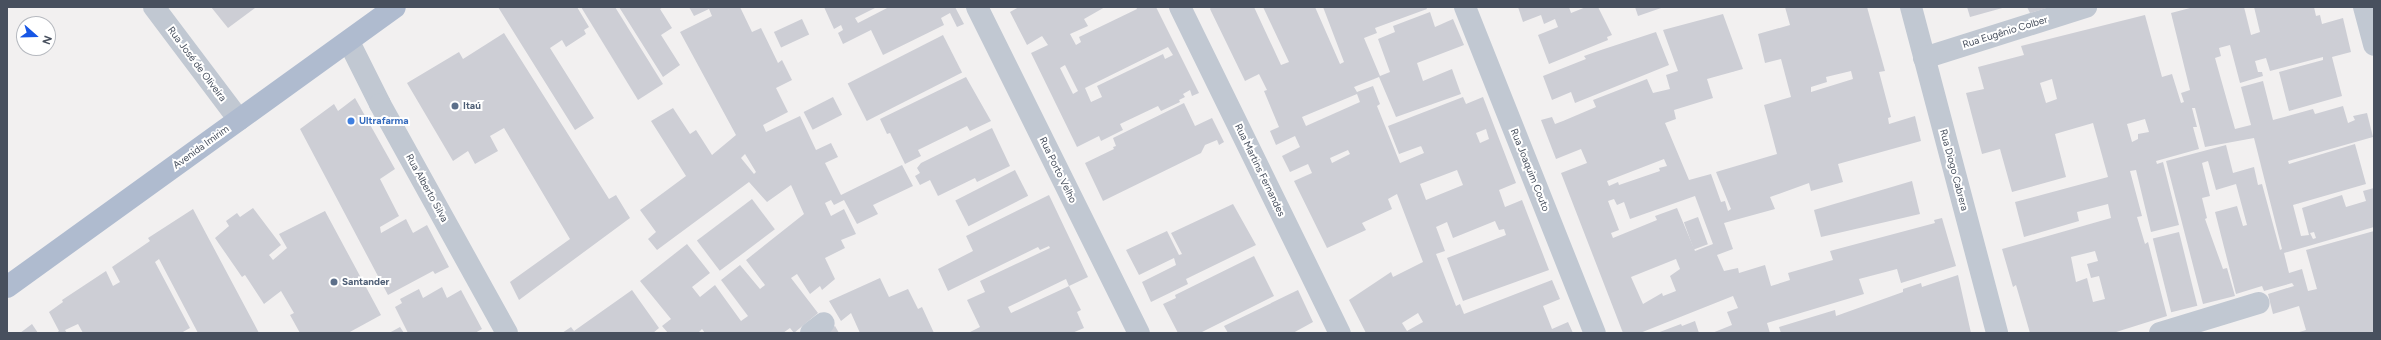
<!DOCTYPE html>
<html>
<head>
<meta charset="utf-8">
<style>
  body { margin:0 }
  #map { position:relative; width:2381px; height:340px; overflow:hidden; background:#f2f0f0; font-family:Figtree,sans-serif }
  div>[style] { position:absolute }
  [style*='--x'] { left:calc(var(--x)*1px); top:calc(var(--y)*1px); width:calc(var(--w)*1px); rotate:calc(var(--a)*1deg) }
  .building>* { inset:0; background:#cdced5; transform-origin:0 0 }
  .minor>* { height:22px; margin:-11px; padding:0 11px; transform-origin:11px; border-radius:11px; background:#c1c8d2 }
  .major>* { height:22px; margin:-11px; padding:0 11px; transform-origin:11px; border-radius:11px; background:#afbbcf }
  .dots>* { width:11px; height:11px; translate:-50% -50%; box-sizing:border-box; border:2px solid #fff; border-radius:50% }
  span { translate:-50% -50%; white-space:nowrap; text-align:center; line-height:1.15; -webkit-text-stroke:4px #fff; paint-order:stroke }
  .street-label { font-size:10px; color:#48505e }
  .service-label { font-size:10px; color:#4e5e75; font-weight:700 }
  .left { translate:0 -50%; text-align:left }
  .shop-label { font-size:10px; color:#366cbe; font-weight:700 }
  .frame { position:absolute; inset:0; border:8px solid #48505e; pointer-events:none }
  .north { position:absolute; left:16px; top:16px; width:40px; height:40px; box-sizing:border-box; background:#fff; border:1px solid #b6b9bf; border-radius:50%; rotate:110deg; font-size:11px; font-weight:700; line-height:16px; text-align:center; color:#48505e }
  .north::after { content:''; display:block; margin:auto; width:14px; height:18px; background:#1756e5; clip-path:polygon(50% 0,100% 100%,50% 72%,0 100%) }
</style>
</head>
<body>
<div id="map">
  <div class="building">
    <div style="clip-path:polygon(211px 7px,255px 7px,255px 8px,228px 28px)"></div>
    <div style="clip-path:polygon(498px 7px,577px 7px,589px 27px,584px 30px,586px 34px,566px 47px,562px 40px,550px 48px,594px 118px,575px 130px)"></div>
    <div style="clip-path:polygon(581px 7px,615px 7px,663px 84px,638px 100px)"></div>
    <div style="clip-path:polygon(619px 7px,663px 7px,660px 9px,672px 28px,661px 35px,680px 65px,663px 77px)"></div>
    <div style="clip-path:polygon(evenodd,689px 7px,740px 7px,752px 32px,761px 28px,778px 63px,782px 60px,792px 80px,776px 88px,788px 112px,763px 125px,766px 132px,800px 116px,816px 150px,831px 143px,838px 157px,825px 163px,841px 195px,902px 165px,913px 186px,873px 205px,878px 214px,857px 224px,844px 200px,834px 205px,831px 200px,825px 203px,831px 216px,844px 209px,856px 234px,841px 240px,845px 248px,825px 258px,835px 279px,822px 290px,820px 286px,810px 294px,797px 274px,791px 278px,818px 313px,794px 333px,790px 328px,783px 333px,705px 333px,702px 329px,698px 333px,668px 333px,662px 326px,671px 319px,640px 281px,687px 244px,710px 273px,692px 287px,700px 297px,715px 285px,741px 321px,748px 316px,721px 280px,740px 265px,760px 289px,765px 285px,746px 260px,804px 214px,791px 185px,767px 202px,749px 182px,657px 250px,648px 239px,656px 232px,640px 210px,686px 176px,651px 121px,673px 108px,690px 134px,696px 130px,712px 155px,736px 135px,680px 32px,712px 16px,709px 9px,694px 16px,689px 7px,745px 154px,756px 172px,754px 174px,741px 158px,745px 154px)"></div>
    <div style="clip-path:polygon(824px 7px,877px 7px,855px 18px,858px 23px,889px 7px,955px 7px,964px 24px,957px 27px,950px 13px,941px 18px,944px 25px,883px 55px,871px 30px,843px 44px,838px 33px,843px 30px,841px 25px,834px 29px)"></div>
    <div style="clip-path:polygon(evenodd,1019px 7px,1105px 7px,1084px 19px,1088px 26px,1070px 34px,1076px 45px,1081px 42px,1079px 37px,1137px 9px,1136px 7px,1156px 7px,1199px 93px,1192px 96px,1190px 90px,1183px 94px,1185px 97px,1179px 100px,1180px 102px,1161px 111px,1158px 106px,1120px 124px,1123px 130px,1101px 141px,1099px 136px,1077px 147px,1031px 53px,1048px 45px,1042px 36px,1027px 45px,1010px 12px,1019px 7px,1168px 47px,1173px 55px,1165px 59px,1163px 54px,1097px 86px,1102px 97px,1091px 102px,1085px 88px,1168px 47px,1019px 7px,1065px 65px,1078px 91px,1073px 94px,1060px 68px,1065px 65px)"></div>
    <div style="clip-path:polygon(evenodd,1211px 7px,1254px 7px,1281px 65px,1289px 62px,1263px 7px,1315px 7px,1340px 64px,1344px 62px,1323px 7px,1426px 7px,1427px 9px,1375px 28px,1377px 33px,1364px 38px,1380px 76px,1390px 72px,1378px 39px,1395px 32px,1393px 26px,1430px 12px,1435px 27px,1453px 19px,1464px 45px,1417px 63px,1423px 81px,1452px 69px,1461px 94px,1396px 117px,1379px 77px,1354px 87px,1357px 92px,1373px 86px,1380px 104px,1377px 106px,1400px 163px,1424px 153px,1421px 146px,1399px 154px,1388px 126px,1463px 97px,1466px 104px,1483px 97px,1516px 183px,1499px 190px,1505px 207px,1522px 200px,1549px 270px,1463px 301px,1447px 258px,1506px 235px,1504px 229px,1499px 230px,1495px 221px,1453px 238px,1447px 222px,1436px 227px,1445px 251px,1436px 254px,1456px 306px,1460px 304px,1464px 314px,1552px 280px,1560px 299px,1543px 306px,1552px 329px,1568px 322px,1573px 333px,1366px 333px,1349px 300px,1391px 272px,1393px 277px,1423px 262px,1397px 194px,1388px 199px,1392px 209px,1362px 223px,1366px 230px,1327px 248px,1294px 181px,1312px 173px,1308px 164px,1290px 172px,1282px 156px,1300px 147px,1295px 136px,1276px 145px,1270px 131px,1279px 127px,1264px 91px,1267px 90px,1259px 74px,1245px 81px,1210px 9px,1211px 7px,1357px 94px,1360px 102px,1306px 126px,1302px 117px,1357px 94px,1211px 7px,1486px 129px,1489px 139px,1480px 143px,1476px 133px,1486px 129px,1211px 7px,1348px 150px,1350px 154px,1332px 163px,1330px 158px,1348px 150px,1211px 7px,1457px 170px,1463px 185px,1426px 200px,1420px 184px,1457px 170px,1211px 7px,1418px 313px,1423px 322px,1407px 331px,1402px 323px,1418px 313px)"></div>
    <div style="clip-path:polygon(1518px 7px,1569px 7px,1571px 13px,1586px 7px,1598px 7px,1612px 35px,1607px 37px,1608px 40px,1549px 64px,1538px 35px,1558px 27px,1555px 19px,1544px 24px,1541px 15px,1523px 22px)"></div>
    <div style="clip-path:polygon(1635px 7px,1664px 7px,1638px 16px)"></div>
    <div style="clip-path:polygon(evenodd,1785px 7px,1867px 7px,1885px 71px,1879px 72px,1891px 117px,1888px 118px,1889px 124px,1915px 116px,1921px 141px,1838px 164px,1843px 182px,1811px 191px,1809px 183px,1770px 197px,1775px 209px,1724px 223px,1733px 249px,1717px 255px,1724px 271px,1738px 268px,1739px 273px,1765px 265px,1771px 286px,1790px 280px,1788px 273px,1833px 260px,1830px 251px,1935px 223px,1934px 220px,1942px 218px,1956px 266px,1901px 283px,1897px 269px,1859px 279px,1864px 294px,1767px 323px,1770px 333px,1712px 333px,1732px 325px,1727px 312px,1738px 308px,1733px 296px,1640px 333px,1623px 333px,1561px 173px,1587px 163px,1581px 149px,1556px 159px,1541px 120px,1552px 117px,1555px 124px,1563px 121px,1596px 107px,1593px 100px,1647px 79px,1653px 93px,1670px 89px,1666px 75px,1678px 71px,1663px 30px,1723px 14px,1743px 69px,1707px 79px,1713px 98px,1674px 110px,1676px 119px,1665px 123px,1689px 180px,1711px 174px,1721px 202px,1725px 201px,1728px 211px,1731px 209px,1716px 172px,1777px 154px,1764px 105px,1791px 97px,1781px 59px,1765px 63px,1758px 34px,1790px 25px,1785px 7px,1851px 71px,1853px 79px,1811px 92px,1811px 87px,1827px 82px,1826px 77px,1851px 71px,1785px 7px,1664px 159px,1667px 166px,1659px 168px,1660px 171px,1619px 185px,1618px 182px,1609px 186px,1607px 181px,1664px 159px,1785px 7px,1695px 196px,1713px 244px,1695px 251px,1677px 208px,1655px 216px,1657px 220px,1613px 238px,1611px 233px,1619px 230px,1608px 201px,1614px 199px,1617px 205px,1624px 202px,1630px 219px,1695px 196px,1785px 7px,1676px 259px,1680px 269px,1670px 276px,1676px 291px,1663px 296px,1662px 293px,1643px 304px,1631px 277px,1676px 259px)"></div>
    <div style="clip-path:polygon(1967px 7px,2006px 7px,1970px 17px)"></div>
    <div style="clip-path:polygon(2027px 7px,2050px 7px,2030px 13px)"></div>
    <div style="clip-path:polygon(evenodd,2194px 7px,2244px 7px,2251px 35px,2260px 32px,2254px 7px,2314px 7px,2316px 16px,2320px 15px,2322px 24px,2343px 18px,2351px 52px,2332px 57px,2342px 96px,2289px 111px,2279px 72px,2323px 60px,2323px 57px,2270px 71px,2266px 58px,2255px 61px,2258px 72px,2262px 72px,2263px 76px,2240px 83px,2230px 45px,2219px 48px,2221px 56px,2215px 58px,2235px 129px,2251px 125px,2241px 87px,2263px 81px,2273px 120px,2313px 109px,2315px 114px,2343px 106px,2348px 123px,2355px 120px,2353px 116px,2367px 113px,2373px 137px,2288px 161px,2289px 164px,2355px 144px,2366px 184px,2293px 205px,2301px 236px,2309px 235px,2302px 208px,2342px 195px,2346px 207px,2366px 201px,2363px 191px,2374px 188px,2374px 227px,2284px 253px,2289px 273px,2302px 269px,2308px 291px,2317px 289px,2306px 250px,2374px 231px,2374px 333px,2296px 333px,2306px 330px,2299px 306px,2273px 314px,2268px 294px,2294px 286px,2292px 283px,2264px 291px,2262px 286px,2236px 294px,2215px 212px,2237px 206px,2243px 226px,2247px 225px,2236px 184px,2216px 190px,2208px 161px,2202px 163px,2210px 196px,2202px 198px,2207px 218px,2205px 219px,2223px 269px,2227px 268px,2235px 296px,2203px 304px,2166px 161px,2226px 145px,2233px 173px,2254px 167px,2258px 185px,2262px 184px,2280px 250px,2282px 249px,2254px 138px,2205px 147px,2195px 108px,2192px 108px,2197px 127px,2193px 127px,2199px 149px,2156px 161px,2157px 164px,2163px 162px,2179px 225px,2151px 232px,2136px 170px,2130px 171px,2142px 216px,2137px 217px,2145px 244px,2148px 242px,2167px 316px,2113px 333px,2030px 333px,2016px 285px,2013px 287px,2002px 249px,2111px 218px,2108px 204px,2077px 212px,2079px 221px,2024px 237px,2015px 202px,2108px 177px,2093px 123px,2055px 134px,2066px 177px,2012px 192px,2000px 149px,1982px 154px,1966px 93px,1984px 89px,1978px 67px,2024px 55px,2021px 46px,2145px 15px,2162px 77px,2172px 74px,2181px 103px,2184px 102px,2181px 93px,2190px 90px,2171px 13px,2194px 7px,2052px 79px,2057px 99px,2046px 103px,2040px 83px,2052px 79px,2194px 7px,2145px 119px,2149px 132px,2138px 134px,2138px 139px,2132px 142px,2127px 124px,2145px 119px,2194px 7px,2314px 232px,2316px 238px,2313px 239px,2310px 233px,2314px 232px,2194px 7px,2095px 251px,2098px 261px,2087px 264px,2091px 278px,2099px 276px,2105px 299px,2093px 302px,2087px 278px,2076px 282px,2071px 257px,2095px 251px)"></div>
    <div style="left:802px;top:19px;width:17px;height:31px;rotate:65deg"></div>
    <div style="clip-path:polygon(1656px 32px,1669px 65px,1575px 103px,1571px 92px,1552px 100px,1543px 76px,1586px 59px,1584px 56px,1601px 50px)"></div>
    <div style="clip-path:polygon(504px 33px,609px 199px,616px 195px,630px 218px,519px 300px,510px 282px,570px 239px,504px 128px,490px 136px,498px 151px,475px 164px,468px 151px,453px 161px,407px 83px,459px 52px,463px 59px)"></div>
    <div style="left:943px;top:35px;width:42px;height:107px;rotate:63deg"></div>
    <div style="clip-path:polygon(966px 77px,991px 121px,970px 131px,967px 126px,918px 150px,921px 156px,905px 164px,890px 133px,887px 134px,880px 119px)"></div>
    <div style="left:833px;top:97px;width:20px;height:33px;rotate:63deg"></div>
    <div style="clip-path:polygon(355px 98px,395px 169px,380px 179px,399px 216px,380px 227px,381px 233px,406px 219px,413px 233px,427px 225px,449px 267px,435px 274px,433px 271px,388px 295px,300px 129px,334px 104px,338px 111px)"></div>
    <div style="clip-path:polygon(1184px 103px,1195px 126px,1212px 118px,1224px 142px,1219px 145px,1217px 140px,1205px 145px,1201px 153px,1103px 201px,1085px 163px,1114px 149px,1113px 147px,1116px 146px,1113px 138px)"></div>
    <div style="clip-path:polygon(992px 128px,1010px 166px,977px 182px,975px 178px,938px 196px,930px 180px,920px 185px,915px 176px,920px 173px,917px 168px,921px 163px)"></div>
    <div style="left:1015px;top:170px;width:29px;height:67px;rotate:63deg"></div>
    <div style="clip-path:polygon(1912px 181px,1920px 214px,1821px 237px,1814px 210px)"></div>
    <div style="clip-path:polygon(1049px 195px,1088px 277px,1069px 286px,1066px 279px,1008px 307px,1011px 313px,1069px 286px,1081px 310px,1077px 312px,1084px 328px,1072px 333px,968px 333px,980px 327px,967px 300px,985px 292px,980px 281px,1050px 248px,1049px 246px,1040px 250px,1038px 247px,948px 291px,938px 269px,973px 251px,966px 236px)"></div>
    <div style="left:752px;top:199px;width:38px;height:69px;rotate:53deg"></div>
    <div style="clip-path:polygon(1233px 204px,1256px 245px,1186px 279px,1188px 284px,1151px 302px,1142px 282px,1176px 265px,1174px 258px,1139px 275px,1126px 250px,1167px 231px,1179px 255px,1182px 254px,1171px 233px)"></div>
    <div style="clip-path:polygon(253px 208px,281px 245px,269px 255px,273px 260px,287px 248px,279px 234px,325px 211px,381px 315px,348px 333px,300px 333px,290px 315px,294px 313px,281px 291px,264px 304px,245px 275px,242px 277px,215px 238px,229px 226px,226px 221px,237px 213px,240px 217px)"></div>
    <div style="clip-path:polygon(193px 209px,259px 333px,198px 333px,159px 259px,155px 262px,190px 328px,181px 333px,83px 333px,78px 324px,65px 330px,67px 333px,56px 333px,59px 331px,49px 312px,63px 302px,62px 300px,106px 271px,113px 286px,120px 282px,112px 267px,150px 241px,148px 238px)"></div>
    <div style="left:1698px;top:217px;width:29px;height:15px;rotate:70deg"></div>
    <div style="left:2179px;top:232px;width:76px;height:27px;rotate:76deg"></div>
    <div style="clip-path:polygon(1254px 256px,1274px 296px,1200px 333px,1178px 333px,1163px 304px,1176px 298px,1175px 295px)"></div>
    <div style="clip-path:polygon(1958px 275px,1971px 333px,1781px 333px,1779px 327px,1835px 310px,1836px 316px,1903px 292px,1903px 289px,1921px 283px,1922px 287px)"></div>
    <div style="clip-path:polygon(880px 278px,889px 297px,908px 289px,918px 309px,922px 307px,934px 333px,860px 333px,851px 313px,841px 321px,829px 301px)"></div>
    <div style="clip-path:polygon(442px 287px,447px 298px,461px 290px,482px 329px,475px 333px,408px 333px,395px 307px,402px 303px,400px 299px,419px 289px,423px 298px)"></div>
    <div style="clip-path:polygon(632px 290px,659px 328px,653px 333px,562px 333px,571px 327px,574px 331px)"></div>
    <div style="clip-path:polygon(1298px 290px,1313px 322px,1293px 333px,1228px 333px,1224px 326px)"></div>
    <div style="clip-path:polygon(1695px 321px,1699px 333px,1657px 333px,1681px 324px,1682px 326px)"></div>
    <div style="clip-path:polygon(32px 324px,38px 333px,20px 333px)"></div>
    <div style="clip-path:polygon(835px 326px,839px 333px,826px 333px)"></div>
    <div style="clip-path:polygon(400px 327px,404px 333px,389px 333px)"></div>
  </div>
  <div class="minor">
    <div style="--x:154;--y:7;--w:141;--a:53"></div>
    <div style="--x:977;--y:7;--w:364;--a:63.6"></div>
    <div style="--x:1180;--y:7;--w:363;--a:63.9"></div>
    <div style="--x:1465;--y:7;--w:351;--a:68.3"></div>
    <div style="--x:1911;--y:7;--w:337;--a:75.2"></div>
    <div style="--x:2364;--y:7;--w:39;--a:75"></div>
    <div style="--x:349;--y:42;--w:69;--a:63.4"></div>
    <div style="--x:380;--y:104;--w:262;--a:61"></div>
    <div style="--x:1924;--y:58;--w:170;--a:-17.5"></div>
    <div style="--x:811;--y:333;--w:16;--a:-38"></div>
    <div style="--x:2160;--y:333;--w:103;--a:-16.9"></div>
  </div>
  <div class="major">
    <div style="--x:7;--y:287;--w:478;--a:-35.8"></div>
  </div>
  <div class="dots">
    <div style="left:455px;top:106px;background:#5c6f8a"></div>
    <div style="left:351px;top:121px;background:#3f7fe0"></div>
    <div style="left:334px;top:282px;background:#5c6f8a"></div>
  </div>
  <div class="street-label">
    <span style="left:2005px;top:32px;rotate:-17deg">Rua Eugênio Colber</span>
    <span style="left:197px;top:64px;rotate:53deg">Rua José de Oliveira</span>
    <span style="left:201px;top:147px;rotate:-36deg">Avenida Imirim</span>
    <span style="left:1058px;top:170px;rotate:64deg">Rua Porto Velho</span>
    <span style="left:1260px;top:170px;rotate:64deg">Rua Martins Fernandes</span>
    <span style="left:1530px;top:170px;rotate:68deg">Rua Joaquim Couto</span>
    <span style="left:1954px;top:170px;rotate:75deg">Rua Diogo Cabrera</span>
    <span style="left:427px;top:188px;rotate:61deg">Rua Alberto Silva</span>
  </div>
  <div class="service-label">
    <span class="left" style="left:463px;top:106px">Itaú</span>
    <span class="left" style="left:342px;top:282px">Santander</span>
  </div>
  <div class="shop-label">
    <span class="left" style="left:359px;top:121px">Ultrafarma</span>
  </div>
  <div class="frame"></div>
  <div class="north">N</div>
</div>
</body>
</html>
